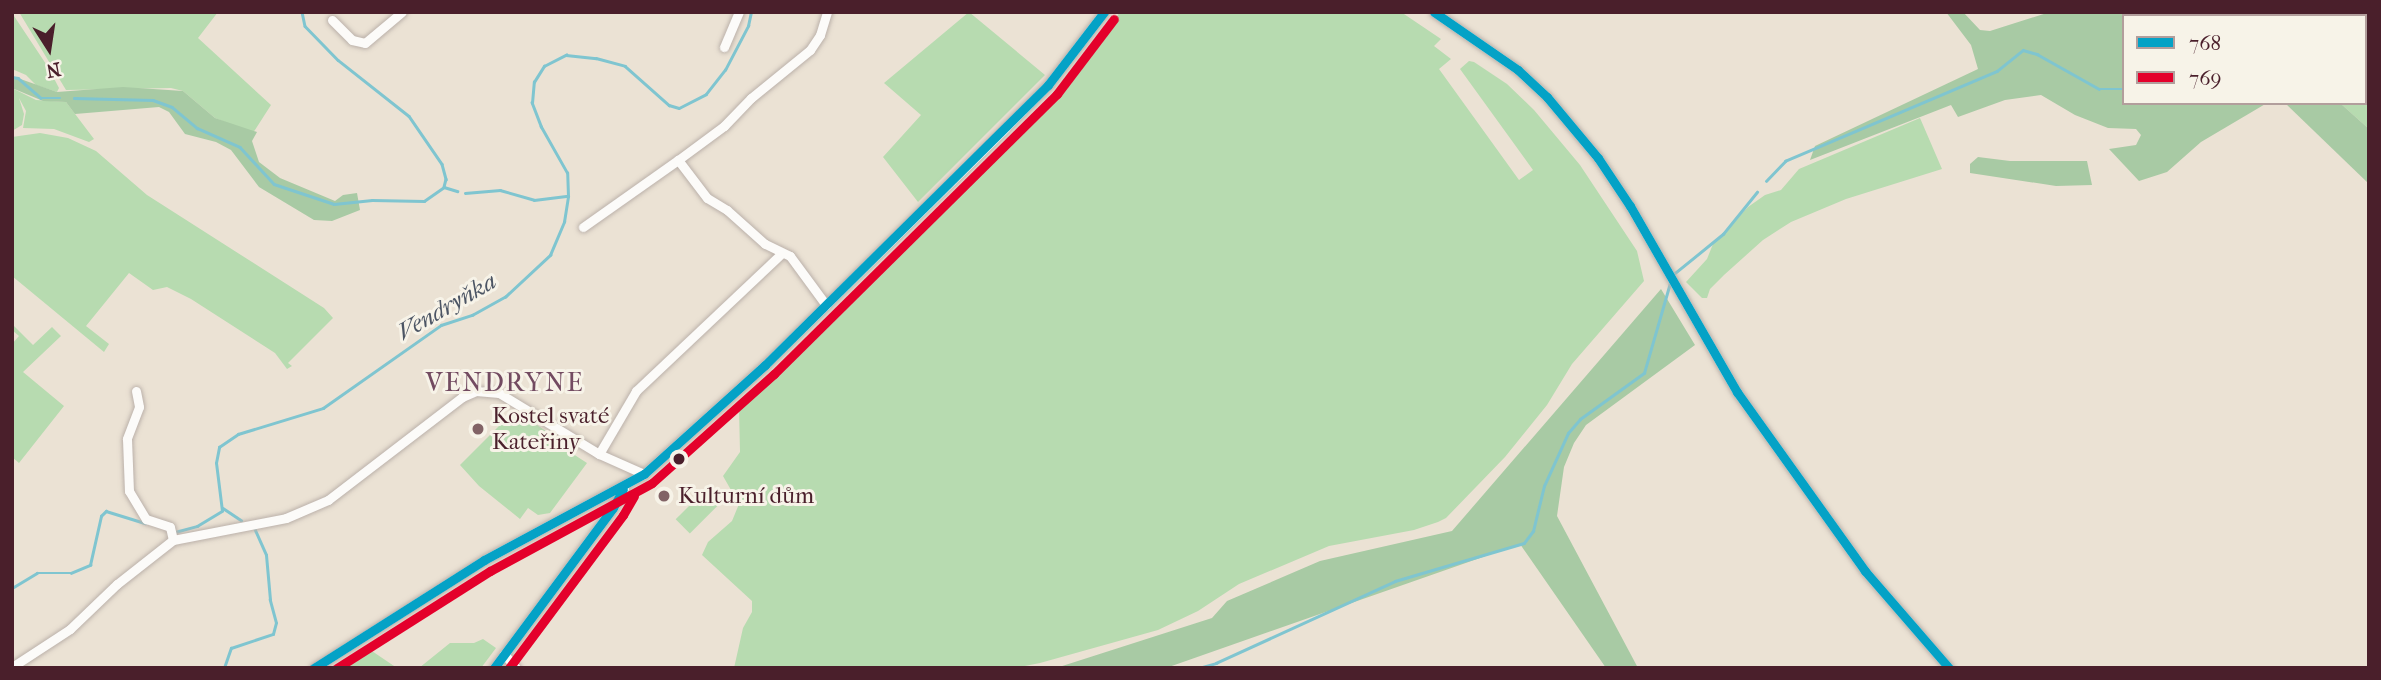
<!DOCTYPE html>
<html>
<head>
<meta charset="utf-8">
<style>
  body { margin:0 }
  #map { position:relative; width:2381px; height:680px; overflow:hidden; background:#ebe2d4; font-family:"IM FELL French Canon",serif }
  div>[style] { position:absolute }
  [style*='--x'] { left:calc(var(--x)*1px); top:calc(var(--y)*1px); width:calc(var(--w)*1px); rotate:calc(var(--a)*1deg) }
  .green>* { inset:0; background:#b7dbb0; transform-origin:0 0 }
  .forest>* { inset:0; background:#a8caa4 }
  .stream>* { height:2.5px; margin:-1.25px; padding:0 1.25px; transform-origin:1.25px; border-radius:1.25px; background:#7fc5d0 }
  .roads { filter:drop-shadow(0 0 2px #bbb1aa) drop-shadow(0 0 2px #bbb1aa) }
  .minor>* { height:9px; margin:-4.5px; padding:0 4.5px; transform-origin:4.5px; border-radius:4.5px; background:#fcfbf9 }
  .bus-1>* { height:9px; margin:-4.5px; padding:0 4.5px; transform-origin:4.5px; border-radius:4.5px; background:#04a2c6 }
  .bus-2>* { height:9px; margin:-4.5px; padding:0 4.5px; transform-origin:4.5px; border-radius:4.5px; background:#e4002b }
  .dots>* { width:19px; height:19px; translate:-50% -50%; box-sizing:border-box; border:4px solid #f7f3e8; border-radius:50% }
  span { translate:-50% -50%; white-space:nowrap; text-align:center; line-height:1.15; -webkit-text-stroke:6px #f7f3e8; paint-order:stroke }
  .poi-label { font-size:23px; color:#4a1f2b }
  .left { translate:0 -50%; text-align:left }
  .water-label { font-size:24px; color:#4c5564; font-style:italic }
  .quarter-label { font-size:26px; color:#734b61; letter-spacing:2px }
  .frame { position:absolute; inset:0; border:14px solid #4a1f2b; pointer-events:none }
  .legend { position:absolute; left:2122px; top:14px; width:245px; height:91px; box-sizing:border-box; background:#f7f3e8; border:2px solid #b29e9c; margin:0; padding:9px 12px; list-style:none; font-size:21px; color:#4a1f2b }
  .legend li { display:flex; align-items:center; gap:14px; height:35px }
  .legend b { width:35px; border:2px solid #b29e9c }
  .north { position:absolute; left:14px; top:14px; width:70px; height:70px; -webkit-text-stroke:5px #f7f3e8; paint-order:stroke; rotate:168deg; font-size:19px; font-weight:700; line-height:28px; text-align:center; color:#4a1f2b }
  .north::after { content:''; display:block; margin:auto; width:24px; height:32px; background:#4a1f2b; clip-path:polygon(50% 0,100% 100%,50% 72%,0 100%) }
</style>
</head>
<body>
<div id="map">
  <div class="green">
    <div style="clip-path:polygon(19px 12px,218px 12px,198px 38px,271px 105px,253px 133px,215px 118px,183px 91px,171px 88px,66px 90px)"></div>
    <div style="clip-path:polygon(969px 12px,1045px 75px,918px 202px,883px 157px,921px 115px,884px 83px)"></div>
    <div style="clip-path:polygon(1120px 12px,1401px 12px,1441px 39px,1434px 46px,1451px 59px,1439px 69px,1519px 180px,1533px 170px,1460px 69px,1469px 61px,1474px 62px,1507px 84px,1534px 110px,1580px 165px,1637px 251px,1644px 281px,1572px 364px,1547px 405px,1505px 457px,1446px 518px,1438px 522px,1414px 530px,1329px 546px,1239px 584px,1198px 611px,1158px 630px,1040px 663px,1015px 668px,734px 668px,743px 628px,752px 612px,752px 601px,702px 555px,708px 542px,732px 521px,739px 504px,723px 476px,740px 452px,739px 408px,1022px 134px,1063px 89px)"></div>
    <div style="clip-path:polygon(12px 13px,48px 67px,59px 88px,57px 92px,36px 85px,26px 75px,12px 69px)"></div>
    <div style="clip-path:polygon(2365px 44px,2369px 48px,2369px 129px,2340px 103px,2365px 103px)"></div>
    <div style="clip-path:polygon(12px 88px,36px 100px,66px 102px,94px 139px,89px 142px,54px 129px,23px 128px,26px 111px,19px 98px,24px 114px,22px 125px,12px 131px)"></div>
    <div style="clip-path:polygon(1920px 118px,1942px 169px,1846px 199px,1791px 222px,1763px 240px,1724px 275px,1710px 289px,1707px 298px,1702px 298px,1686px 282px,1707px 259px,1713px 244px,1748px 207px,1765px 195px,1781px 190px,1799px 169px)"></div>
    <div style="clip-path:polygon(40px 133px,68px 138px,96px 151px,147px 195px,324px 308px,333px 318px,288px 363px,292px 366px,287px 369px,275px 353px,191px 299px,167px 287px,153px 290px,129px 273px,86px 326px,109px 344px,104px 352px,12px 276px,12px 137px)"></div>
    <div style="clip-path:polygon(12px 324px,33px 345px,52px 327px,61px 336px,23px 372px,64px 406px,19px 463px,12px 457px,12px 344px,19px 336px,12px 330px)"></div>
    <div style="clip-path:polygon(515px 410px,571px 448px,570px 452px,587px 463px,550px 513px,538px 515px,528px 508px,520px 519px,479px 486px,460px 465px)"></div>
    <div style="left:704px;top:491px;width:20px;height:40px;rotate:45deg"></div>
    <div style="clip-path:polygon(483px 639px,496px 648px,481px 668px,419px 668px,450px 643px,474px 643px)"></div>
    <div style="clip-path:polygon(366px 647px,397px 668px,333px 668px)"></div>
  </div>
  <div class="forest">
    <div style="clip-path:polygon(1946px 12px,1963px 12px,1980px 30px,1990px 31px,2050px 12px,2189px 12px,2193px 16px,2124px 16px,2124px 103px,2267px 103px,2201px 142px,2167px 172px,2139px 181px,2109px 149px,2136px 145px,2141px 135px,2136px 129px,2108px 128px,2075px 115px,2041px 95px,2005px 100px,1958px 117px,1951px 105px,1810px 160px,1815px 146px,1978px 69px,1971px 45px)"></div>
    <div style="clip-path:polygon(12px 76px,57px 92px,123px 87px,183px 91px,215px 118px,257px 132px,252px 141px,259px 162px,280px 178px,335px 201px,343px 195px,357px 193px,360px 210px,332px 221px,314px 220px,259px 187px,231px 150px,216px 142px,185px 134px,169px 112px,159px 107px,75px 114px,66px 102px,43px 101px,12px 88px)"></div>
    <div style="clip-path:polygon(2285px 103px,2340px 103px,2369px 129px,2369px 184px)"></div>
    <div style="clip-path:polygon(1978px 157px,2010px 161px,2087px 161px,2092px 185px,2056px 186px,1970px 173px,1970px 164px)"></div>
    <div style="clip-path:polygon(1661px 289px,1695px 345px,1586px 425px,1574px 443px,1564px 467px,1557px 516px,1638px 668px,1606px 668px,1520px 544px,1166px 668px,1056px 668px,1212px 618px,1227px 601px,1320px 561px,1452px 531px)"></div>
  </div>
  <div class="stream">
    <div style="--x:302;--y:12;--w:14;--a:78"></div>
    <div style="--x:305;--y:26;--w:47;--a:45.9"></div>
    <div style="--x:338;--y:60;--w:90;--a:38.3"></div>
    <div style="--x:409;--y:116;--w:58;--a:55.5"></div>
    <div style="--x:442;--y:164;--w:16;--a:75"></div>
    <div style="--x:446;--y:179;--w:8;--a:104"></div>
    <div style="--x:2272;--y:16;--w:4;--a:-63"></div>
    <div style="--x:12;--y:77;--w:6;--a:9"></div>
    <div style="--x:18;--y:78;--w:30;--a:41"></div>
    <div style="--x:41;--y:98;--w:19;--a:0"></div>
    <div style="--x:74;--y:98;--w:79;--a:1.5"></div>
    <div style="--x:153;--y:100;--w:20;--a:20"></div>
    <div style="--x:172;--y:107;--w:33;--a:40"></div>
    <div style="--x:197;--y:128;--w:47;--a:23.8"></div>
    <div style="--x:240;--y:147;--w:50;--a:47.4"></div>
    <div style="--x:274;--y:184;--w:63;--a:18.4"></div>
    <div style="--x:334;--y:204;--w:38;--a:-6"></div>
    <div style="--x:372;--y:200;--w:52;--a:1.1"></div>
    <div style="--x:424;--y:201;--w:24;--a:-35"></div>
    <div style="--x:444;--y:187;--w:14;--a:17"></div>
    <div style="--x:1766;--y:181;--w:28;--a:-46"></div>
    <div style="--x:1785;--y:161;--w:230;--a:-23"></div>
    <div style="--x:1997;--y:71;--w:33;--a:-39"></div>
    <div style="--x:2023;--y:50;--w:15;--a:16"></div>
    <div style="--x:2037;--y:54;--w:71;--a:29.4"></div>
    <div style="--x:2099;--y:89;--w:25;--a:0"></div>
    <div style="--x:465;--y:193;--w:35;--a:-5"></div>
    <div style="--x:500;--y:190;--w:35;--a:16"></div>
    <div style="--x:534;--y:200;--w:34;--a:-7"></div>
    <div style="--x:1675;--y:273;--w:62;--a:-39.1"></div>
    <div style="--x:1723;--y:234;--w:54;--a:-51"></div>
    <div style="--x:223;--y:508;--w:22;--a:34"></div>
    <div style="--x:175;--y:532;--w:23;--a:-15"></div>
    <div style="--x:197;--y:526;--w:29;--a:-31"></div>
    <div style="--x:222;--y:511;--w:48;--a:-97.1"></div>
    <div style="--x:216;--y:463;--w:16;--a:-79"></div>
    <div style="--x:219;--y:447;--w:23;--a:-34"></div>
    <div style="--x:238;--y:434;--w:89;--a:-17"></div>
    <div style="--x:323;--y:408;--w:144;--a:-35.1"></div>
    <div style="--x:441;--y:325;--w:33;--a:-18"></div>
    <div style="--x:472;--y:315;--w:38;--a:-29"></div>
    <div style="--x:505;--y:297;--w:62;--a:-43"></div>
    <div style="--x:550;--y:255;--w:36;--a:-67"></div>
    <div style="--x:564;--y:222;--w:26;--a:-81"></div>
    <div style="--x:568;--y:196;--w:23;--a:-92"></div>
    <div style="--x:567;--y:173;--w:53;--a:-119.5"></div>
    <div style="--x:541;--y:127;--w:26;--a:-111"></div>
    <div style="--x:532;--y:103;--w:21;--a:-85"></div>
    <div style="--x:534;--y:82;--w:19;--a:-58"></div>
    <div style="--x:544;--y:66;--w:25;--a:-27"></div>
    <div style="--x:566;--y:55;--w:30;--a:6"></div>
    <div style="--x:596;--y:58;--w:30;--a:15"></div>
    <div style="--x:625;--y:66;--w:59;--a:41.6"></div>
    <div style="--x:669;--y:105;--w:10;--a:17"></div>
    <div style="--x:679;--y:108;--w:30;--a:-27"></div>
    <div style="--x:706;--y:94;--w:31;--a:-52"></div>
    <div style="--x:725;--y:70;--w:50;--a:-62.4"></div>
    <div style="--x:748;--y:26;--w:14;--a:-78"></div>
    <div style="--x:12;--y:588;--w:29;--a:-31"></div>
    <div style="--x:37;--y:573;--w:34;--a:0"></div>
    <div style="--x:71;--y:573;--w:21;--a:-23"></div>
    <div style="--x:90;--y:565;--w:50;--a:-77.3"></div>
    <div style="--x:101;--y:516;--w:7;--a:-45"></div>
    <div style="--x:106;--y:511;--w:41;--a:17.1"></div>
    <div style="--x:224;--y:668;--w:21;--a:-71"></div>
    <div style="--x:231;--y:648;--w:44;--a:-18.4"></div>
    <div style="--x:273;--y:634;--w:11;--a:-75"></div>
    <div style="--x:276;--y:623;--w:24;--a:-105"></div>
    <div style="--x:270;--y:600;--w:45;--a:-95.1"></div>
    <div style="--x:266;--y:555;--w:30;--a:-114"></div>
    <div style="--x:1199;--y:668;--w:18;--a:-16"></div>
    <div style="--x:1216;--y:663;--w:197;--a:-24.6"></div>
    <div style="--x:1395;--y:581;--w:134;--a:-16.4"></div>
    <div style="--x:1524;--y:543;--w:15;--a:-53"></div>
    <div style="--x:1533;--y:531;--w:46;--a:-76.3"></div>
    <div style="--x:1544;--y:486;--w:58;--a:-65.6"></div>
    <div style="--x:1568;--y:433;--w:18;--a:-49"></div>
    <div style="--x:1580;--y:419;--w:79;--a:-35.7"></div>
    <div style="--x:1644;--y:373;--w:94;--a:-73.9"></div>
  </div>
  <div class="roads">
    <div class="minor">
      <div style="--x:1434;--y:12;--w:102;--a:34.6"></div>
      <div style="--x:1518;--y:70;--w:40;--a:43"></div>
      <div style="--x:1547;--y:97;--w:80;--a:50.1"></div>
      <div style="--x:1598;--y:158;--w:58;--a:56.3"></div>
      <div style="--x:1630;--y:206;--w:215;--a:60.1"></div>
      <div style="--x:1737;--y:392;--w:220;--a:54.4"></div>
      <div style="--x:1865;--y:571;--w:128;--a:49.1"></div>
      <div style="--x:332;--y:20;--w:28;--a:45"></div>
      <div style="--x:352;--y:40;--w:13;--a:13"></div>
      <div style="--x:365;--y:43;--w:48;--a:-40"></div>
      <div style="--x:724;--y:47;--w:38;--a:-67"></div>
      <div style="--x:583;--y:227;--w:116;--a:-35.2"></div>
      <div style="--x:826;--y:305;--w:61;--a:-126.3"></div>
      <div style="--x:790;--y:256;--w:28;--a:-154"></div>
      <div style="--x:765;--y:244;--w:51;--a:-138.2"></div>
      <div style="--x:727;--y:210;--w:23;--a:-149"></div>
      <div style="--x:707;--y:198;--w:48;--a:-127.3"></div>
      <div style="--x:678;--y:160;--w:57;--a:-36.5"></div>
      <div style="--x:724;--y:126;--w:39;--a:-46"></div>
      <div style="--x:751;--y:98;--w:76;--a:-39.1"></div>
      <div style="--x:810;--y:50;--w:18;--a:-56"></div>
      <div style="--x:820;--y:35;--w:24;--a:-73"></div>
      <div style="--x:136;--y:391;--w:16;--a:79"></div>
      <div style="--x:139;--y:407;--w:34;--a:111"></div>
      <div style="--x:127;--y:439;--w:52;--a:87.8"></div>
      <div style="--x:129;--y:491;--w:33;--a:59"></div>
      <div style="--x:146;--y:519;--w:25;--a:18"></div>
      <div style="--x:170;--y:527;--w:13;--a:77"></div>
      <div style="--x:599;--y:454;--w:73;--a:-59.6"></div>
      <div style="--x:636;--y:391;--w:199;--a:-43.4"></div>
      <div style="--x:504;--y:654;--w:18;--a:49"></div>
      <div style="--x:12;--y:667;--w:69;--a:-33.2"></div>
      <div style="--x:70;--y:629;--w:65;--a:-43.8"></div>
      <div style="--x:117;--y:584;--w:71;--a:-38.2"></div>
      <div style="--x:173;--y:540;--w:115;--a:-11"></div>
      <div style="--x:286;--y:518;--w:46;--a:-23.2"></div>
      <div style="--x:328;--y:500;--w:169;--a:-37.5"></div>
      <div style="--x:462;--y:397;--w:15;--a:-23"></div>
      <div style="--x:476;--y:391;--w:23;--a:5"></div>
      <div style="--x:499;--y:393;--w:117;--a:31.4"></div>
      <div style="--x:599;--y:454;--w:49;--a:24"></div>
      <div style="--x:314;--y:668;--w:201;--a:-32.4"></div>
      <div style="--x:484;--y:560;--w:182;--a:-28.3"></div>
      <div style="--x:644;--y:474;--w:163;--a:-42"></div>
      <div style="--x:765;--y:365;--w:337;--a:-44.6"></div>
      <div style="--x:1005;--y:128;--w:61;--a:-45"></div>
      <div style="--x:1048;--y:85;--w:92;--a:-52.5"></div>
      <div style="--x:494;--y:668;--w:199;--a:-53.4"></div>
      <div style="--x:613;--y:508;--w:23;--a:-61"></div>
    </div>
  </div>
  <div class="bus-1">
    <div style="--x:1434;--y:12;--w:102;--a:34.6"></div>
    <div style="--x:1518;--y:70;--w:40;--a:43"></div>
    <div style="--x:1547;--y:97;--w:80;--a:50.1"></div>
    <div style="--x:1598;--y:158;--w:58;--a:56.3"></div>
    <div style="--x:1630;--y:206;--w:215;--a:60.1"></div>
    <div style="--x:1737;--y:392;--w:220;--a:54.4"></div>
    <div style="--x:1865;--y:571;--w:128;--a:49.1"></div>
    <div style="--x:314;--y:668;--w:201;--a:-32.4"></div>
    <div style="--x:484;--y:560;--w:182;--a:-28.3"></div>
    <div style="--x:644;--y:474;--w:163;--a:-42"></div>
    <div style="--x:765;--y:365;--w:398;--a:-44.7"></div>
    <div style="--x:1048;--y:85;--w:92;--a:-52.5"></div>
    <div style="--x:494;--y:668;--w:199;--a:-53.4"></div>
    <div style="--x:613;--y:508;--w:21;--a:-62"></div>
  </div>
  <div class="bus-2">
    <div style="--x:337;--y:668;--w:181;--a:-32.4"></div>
    <div style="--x:490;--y:571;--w:184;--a:-28.5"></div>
    <div style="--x:652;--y:483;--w:164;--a:-41.8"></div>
    <div style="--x:774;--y:374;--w:398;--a:-44.7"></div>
    <div style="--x:1057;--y:94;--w:94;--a:-52.8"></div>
    <div style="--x:509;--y:668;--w:191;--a:-53.3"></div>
    <div style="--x:623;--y:515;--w:22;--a:-60"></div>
  </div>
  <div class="dots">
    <div style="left:478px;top:429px;background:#826366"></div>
    <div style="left:679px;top:459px;background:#4a1f2b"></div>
    <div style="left:664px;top:496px;background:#826366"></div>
  </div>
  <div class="poi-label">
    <span class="left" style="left:492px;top:429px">Kostel svaté<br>Kateřiny</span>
    <span class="left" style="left:678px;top:496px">Kulturní dům</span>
  </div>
  <div class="water-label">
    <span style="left:447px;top:307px;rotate:-30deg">Vendryňka</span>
  </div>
  <div class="quarter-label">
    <span style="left:505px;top:383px">VENDRYNE</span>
  </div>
  <div class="frame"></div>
  <ul class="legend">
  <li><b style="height:9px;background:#04a2c6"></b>768</li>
  <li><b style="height:9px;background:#e4002b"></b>769</li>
  </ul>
  <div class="north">N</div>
</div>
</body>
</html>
